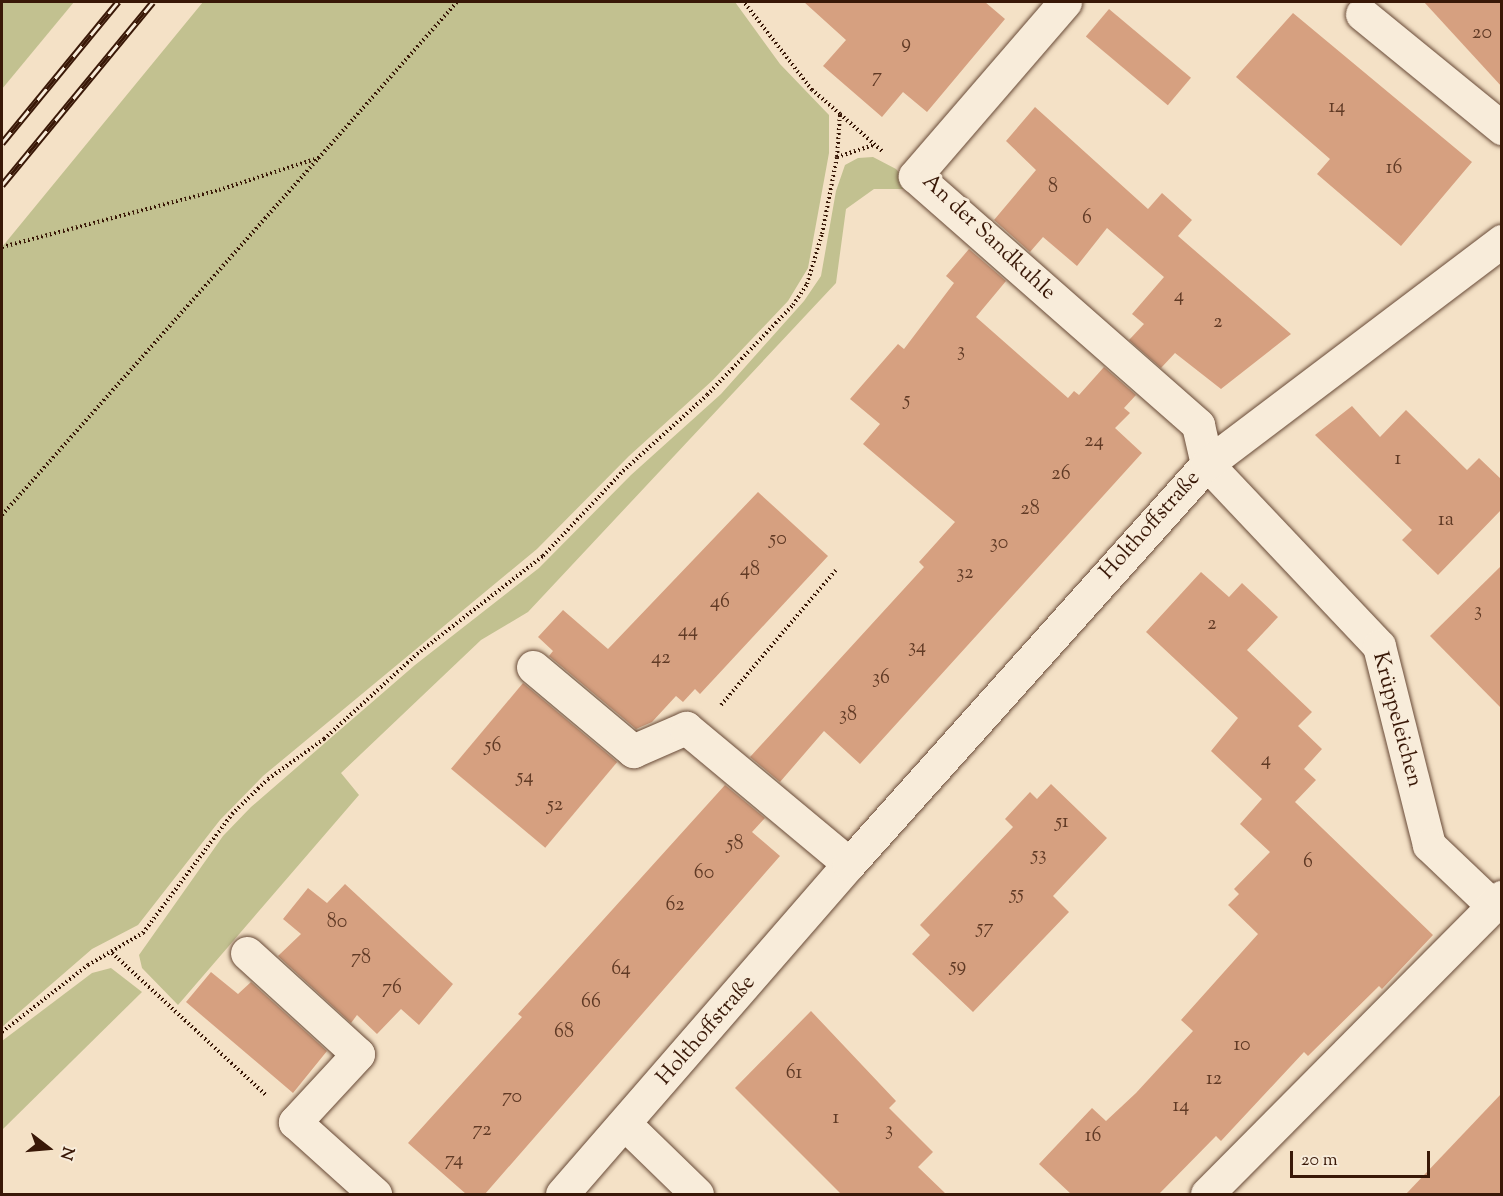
<!DOCTYPE html>
<html>
<head>
<meta charset="utf-8">
<style>
  body { margin:0 }
  #map { position:relative; width:1503px; height:1196px; overflow:hidden; background:#f4e1c6; font-family:"Sorts Mill Goudy",serif }
  div>[style] { position:absolute }
  [style*='--x'] { left:calc(var(--x)*1px); top:calc(var(--y)*1px); width:calc(var(--w)*1px); rotate:calc(var(--a)*1deg) }
  .green>* { inset:0; background:#c2c190 }
  .building>* { inset:0; background:#d6a080; transform-origin:0 0 }
  .path>* { height:4px; margin-top:-2px; transform-origin:0; background:repeating-linear-gradient(90deg,#391807 0 1.5px,transparent 0 4.5px) }
  .roads { filter:drop-shadow(0 0 2px #684a37) drop-shadow(0 0 2px #684a37) }
  .minor>* { height:33px; margin:-16.5px; padding:0 16.5px; transform-origin:16.5px; border-radius:16.5px; background:#f8ecda }
  .rail>* { height:7px; margin-top:-3.5px; transform-origin:0; background:repeating-linear-gradient(90deg,#f8ecda 0 14px,#391807 0 28px); box-sizing:border-box; border-block:2px solid #391807 }
  span { translate:-50% -50%; white-space:nowrap; text-align:center; line-height:1.15; -webkit-text-stroke:6px #f8ecda; paint-order:stroke }
  .number-label { font-size:20px; color:#603a25 }
  .number-label span { -webkit-text-stroke-width:0 }
  .street-label { font-size:22px; color:#391807 }
  .frame { position:absolute; inset:0; border:3px solid #391807; pointer-events:none }
  .north { position:absolute; left:18px; top:1118px; width:60px; height:60px; -webkit-text-stroke:4px #f8ecda; paint-order:stroke; rotate:106deg; font-size:16px; font-weight:700; line-height:24px; text-align:center; color:#391807 }
  .north::after { content:''; display:block; margin:auto; width:21px; height:27px; background:#391807; clip-path:polygon(50% 0,100% 100%,50% 72%,0 100%) }
  .scale { position:absolute; left:1290px; top:1151px; width:140px; height:27px; box-sizing:border-box; border:3px solid #391807; border-top:0; padding-left:8px; font-size:18px; line-height:21px; white-space:nowrap; color:#391807; -webkit-text-stroke:4px #f8ecda; paint-order:stroke }
</style>
</head>
<body>
<div id="map">
  <div class="green">
    <div style="clip-path:polygon(2px 2px,74px 2px,2px 89px)"></div>
    <div style="clip-path:polygon(203px 2px,735px 2px,780px 64px,829px 115px,829px 153px,808px 268px,788px 301px,713px 380px,629px 456px,537px 549px,263px 776px,220px 820px,138px 925px,92px 949px,2px 1027px,2px 247px)"></div>
    <div style="clip-path:polygon(873px 157px,896px 169px,913px 189px,874px 189px,846px 209px,836px 283px,528px 612px,481px 640px,341px 773px,359px 795px,178px 1005px,142px 968px,139px 955px,223px 836px,251px 807px,415px 665px,539px 568px,631px 475px,721px 394px,804px 301px,821px 276px,836px 191px,845px 165px,858px 158px)"></div>
    <div style="clip-path:polygon(111px 968px,142px 992px,2px 1130px,2px 1041px,92px 973px)"></div>
  </div>
  <div class="building">
    <div style="clip-path:polygon(804px 2px,985px 2px,1005px 19px,927px 112px,903px 92px,882px 117px,823px 66px,846px 40px)"></div>
    <div style="clip-path:polygon(1424px 2px,1502px 2px,1502px 87px)"></div>
    <div style="left:1109px;top:9px;width:107px;height:36px;rotate:40deg"></div>
    <div style="clip-path:polygon(1293px 13px,1472px 162px,1401px 246px,1317px 174px,1330px 159px,1236px 77px)"></div>
    <div style="clip-path:polygon(1035px 107px,1148px 209px,1162px 193px,1192px 220px,1178px 236px,1291px 334px,1221px 389px,1175px 353px,1161px 368px,1129px 340px,1144px 324px,1132px 314px,1164px 277px,1107px 228px,1077px 266px,1043px 237px,1030px 252px,994px 220px,1036px 170px,1006px 141px)"></div>
    <div style="clip-path:polygon(969px 249px,1006px 281px,976px 317px,1068px 398px,1074px 391px,1079px 395px,1104px 367px,1136px 395px,1124px 408px,1130px 413px,1115px 428px,1142px 453px,860px 764px,824px 731px,780px 782px,750px 757px,924px 567px,919px 562px,955px 522px,863px 444px,880px 424px,850px 399px,898px 344px,904px 349px,954px 283px,946px 276px)"></div>
    <div style="clip-path:polygon(1352px 406px,1380px 437px,1406px 410px,1467px 470px,1479px 458px,1502px 480px,1502px 509px,1438px 575px,1402px 540px,1412px 530px,1315px 435px)"></div>
    <div style="clip-path:polygon(758px 492px,828px 556px,700px 694px,695px 689px,683px 702px,676px 696px,652px 722px,636px 729px,549px 656px,553px 651px,538px 637px,563px 610px,608px 649px)"></div>
    <div style="clip-path:polygon(1502px 565px,1502px 709px,1430px 636px)"></div>
    <div style="clip-path:polygon(1201px 572px,1229px 597px,1242px 583px,1278px 617px,1247px 650px,1312px 712px,1298px 726px,1322px 749px,1304px 769px,1316px 780px,1295px 802px,1433px 935px,1382px 989px,1379px 986px,1308px 1056px,1304px 1052px,1221px 1141px,1216px 1136px,1159px 1194px,1071px 1194px,1039px 1164px,1092px 1108px,1106px 1121px,1136px 1093px,1193px 1031px,1181px 1020px,1258px 934px,1228px 905px,1239px 894px,1234px 889px,1270px 852px,1240px 824px,1262px 799px,1211px 751px,1238px 718px,1146px 632px)"></div>
    <div style="left:523px;top:683px;width:123px;height:112px;rotate:40deg"></div>
    <div style="clip-path:polygon(1051px 784px,1107px 838px,1053px 896px,1069px 912px,973px 1012px,912px 954px,930px 935px,920px 925px,1013px 827px,1005px 819px,1017px 806px,1030px 792px,1037px 799px)"></div>
    <div style="clip-path:polygon(725px 785px,765px 818px,752px 832px,780px 856px,485px 1194px,466px 1194px,408px 1143px,522px 1017px,518px 1014px)"></div>
    <div style="clip-path:polygon(345px 884px,453px 984px,419px 1025px,401px 1009px,377px 1034px,357px 1015px,351px 1023px,278px 956px,301px 934px,283px 919px,308px 888px,327px 903px)"></div>
    <div style="clip-path:polygon(211px 972px,238px 994px,251px 982px,327px 1051px,293px 1093px,186px 1002px)"></div>
    <div style="clip-path:polygon(811px 1011px,896px 1101px,889px 1108px,933px 1152px,918px 1167px,946px 1194px,841px 1194px,735px 1088px)"></div>
    <div style="clip-path:polygon(1502px 1093px,1502px 1194px,1406px 1194px)"></div>
  </div>
  <div class="path">
    <div style="--x:840;--y:114;--w:56;--a:41.4"></div>
    <div style="--x:837;--y:157;--w:40;--a:-18"></div>
    <div style="--x:2;--y:247;--w:224;--a:-14.7"></div>
    <div style="--x:219;--y:190;--w:107;--a:-17.9"></div>
    <div style="--x:2;--y:515;--w:686;--a:-48.43"></div>
    <div style="--x:721;--y:705;--w:177;--a:-49.6"></div>
    <div style="--x:112;--y:953;--w:209;--a:42.7"></div>
    <div style="--x:2;--y:1032;--w:109;--a:-37.9"></div>
    <div style="--x:88;--y:965;--w:64;--a:-30.2"></div>
    <div style="--x:143;--y:933;--w:149;--a:-53.2"></div>
    <div style="--x:232;--y:814;--w:50;--a:-44.2"></div>
    <div style="--x:268;--y:779;--w:69;--a:-35.5"></div>
    <div style="--x:324;--y:739;--w:126;--a:-42.4"></div>
    <div style="--x:417;--y:654;--w:160;--a:-37.9"></div>
    <div style="--x:543;--y:556;--w:117;--a:-46.7"></div>
    <div style="--x:623;--y:471;--w:113;--a:-42.1"></div>
    <div style="--x:707;--y:395;--w:124;--a:-46.3"></div>
    <div style="--x:793;--y:305;--w:25;--a:-56"></div>
    <div style="--x:807;--y:284;--w:52;--a:-73.3"></div>
    <div style="--x:822;--y:234;--w:78;--a:-79"></div>
    <div style="--x:837;--y:157;--w:43;--a:-86"></div>
    <div style="--x:840;--y:114;--w:37;--a:-139"></div>
    <div style="--x:812;--y:90;--w:111;--a:-127.7"></div>
  </div>
  <div class="roads">
    <div class="minor">
      <div style="--x:1065;--y:2;--w:230;--a:130.8"></div>
      <div style="--x:915;--y:176;--w:377;--a:41.3"></div>
      <div style="--x:1198;--y:425;--w:40;--a:77"></div>
      <div style="--x:1207;--y:464;--w:250;--a:46.6"></div>
      <div style="--x:1379;--y:646;--w:205;--a:75.9"></div>
      <div style="--x:1429;--y:845;--w:88;--a:43.6"></div>
      <div style="--x:1362;--y:14;--w:181;--a:39.2"></div>
      <div style="--x:533;--y:667;--w:131;--a:40"></div>
      <div style="--x:633;--y:751;--w:58;--a:-23.5"></div>
      <div style="--x:686;--y:728;--w:212;--a:39.8"></div>
      <div style="--x:247;--y:953;--w:150;--a:42.3"></div>
      <div style="--x:358;--y:1054;--w:93;--a:132.8"></div>
      <div style="--x:295;--y:1122;--w:108;--a:42"></div>
      <div style="--x:626;--y:1125;--w:99;--a:44.2"></div>
      <div style="--x:562;--y:1194;--w:437;--a:-49"></div>
      <div style="--x:849;--y:864;--w:537;--a:-48.17"></div>
      <div style="--x:1207;--y:464;--w:370;--a:-37.1"></div>
      <div style="--x:1207;--y:1194;--w:419;--a:-45.2"></div>
    </div>
  </div>
  <div class="rail">
    <div style="--x:2;--y:143;--w:183;--a:-50.6"></div>
    <div style="--x:2;--y:185;--w:237;--a:-50.5"></div>
  </div>
  <div class="number-label">
    <span style="left:1482px;top:33px">20</span>
    <span style="left:906px;top:43px">9</span>
    <span style="left:877px;top:77px">7</span>
    <span style="left:1337px;top:107px">14</span>
    <span style="left:1394px;top:168px">16</span>
    <span style="left:1053px;top:187px">8</span>
    <span style="left:1087px;top:218px">6</span>
    <span style="left:1179px;top:296px">4</span>
    <span style="left:1218px;top:322px">2</span>
    <span style="left:961px;top:351px">3</span>
    <span style="left:907px;top:400px">5</span>
    <span style="left:1094px;top:441px">24</span>
    <span style="left:1398px;top:459px">1</span>
    <span style="left:1061px;top:474px">26</span>
    <span style="left:1030px;top:509px">28</span>
    <span style="left:1446px;top:520px">1a</span>
    <span style="left:778px;top:539px">50</span>
    <span style="left:999px;top:543px">30</span>
    <span style="left:750px;top:570px">48</span>
    <span style="left:965px;top:573px">32</span>
    <span style="left:720px;top:602px">46</span>
    <span style="left:1478px;top:611px">3</span>
    <span style="left:1212px;top:624px">2</span>
    <span style="left:688px;top:631px">44</span>
    <span style="left:917px;top:647px">34</span>
    <span style="left:661px;top:658px">42</span>
    <span style="left:881px;top:678px">36</span>
    <span style="left:848px;top:715px">38</span>
    <span style="left:493px;top:746px">56</span>
    <span style="left:1266px;top:760px">4</span>
    <span style="left:525px;top:777px">54</span>
    <span style="left:555px;top:805px">52</span>
    <span style="left:1062px;top:822px">51</span>
    <span style="left:735px;top:844px">58</span>
    <span style="left:1039px;top:855px">53</span>
    <span style="left:1308px;top:862px">6</span>
    <span style="left:704px;top:873px">60</span>
    <span style="left:1017px;top:894px">55</span>
    <span style="left:675px;top:905px">62</span>
    <span style="left:337px;top:922px">80</span>
    <span style="left:985px;top:928px">57</span>
    <span style="left:361px;top:958px">78</span>
    <span style="left:958px;top:966px">59</span>
    <span style="left:621px;top:969px">64</span>
    <span style="left:392px;top:988px">76</span>
    <span style="left:591px;top:1002px">66</span>
    <span style="left:564px;top:1032px">68</span>
    <span style="left:1242px;top:1045px">10</span>
    <span style="left:794px;top:1073px">61</span>
    <span style="left:1214px;top:1079px">12</span>
    <span style="left:512px;top:1097px">70</span>
    <span style="left:1181px;top:1106px">14</span>
    <span style="left:836px;top:1118px">1</span>
    <span style="left:482px;top:1130px">72</span>
    <span style="left:889px;top:1130px">3</span>
    <span style="left:1093px;top:1136px">16</span>
    <span style="left:454px;top:1160px">74</span>
  </div>
  <div class="street-label">
    <span style="left:988px;top:238px;rotate:43deg">An der Sandkuhle</span>
    <span style="left:1151px;top:526px;rotate:-48deg">Holthoffstraße</span>
    <span style="left:1396px;top:720px;rotate:75deg">Krüppeleichen</span>
    <span style="left:707px;top:1031px;rotate:-49deg">Holthoffstraße</span>
  </div>
  <div class="frame"></div>
  <div class="north">N</div>
  <div class="scale">20 m</div>
</div>
</body>
</html>
